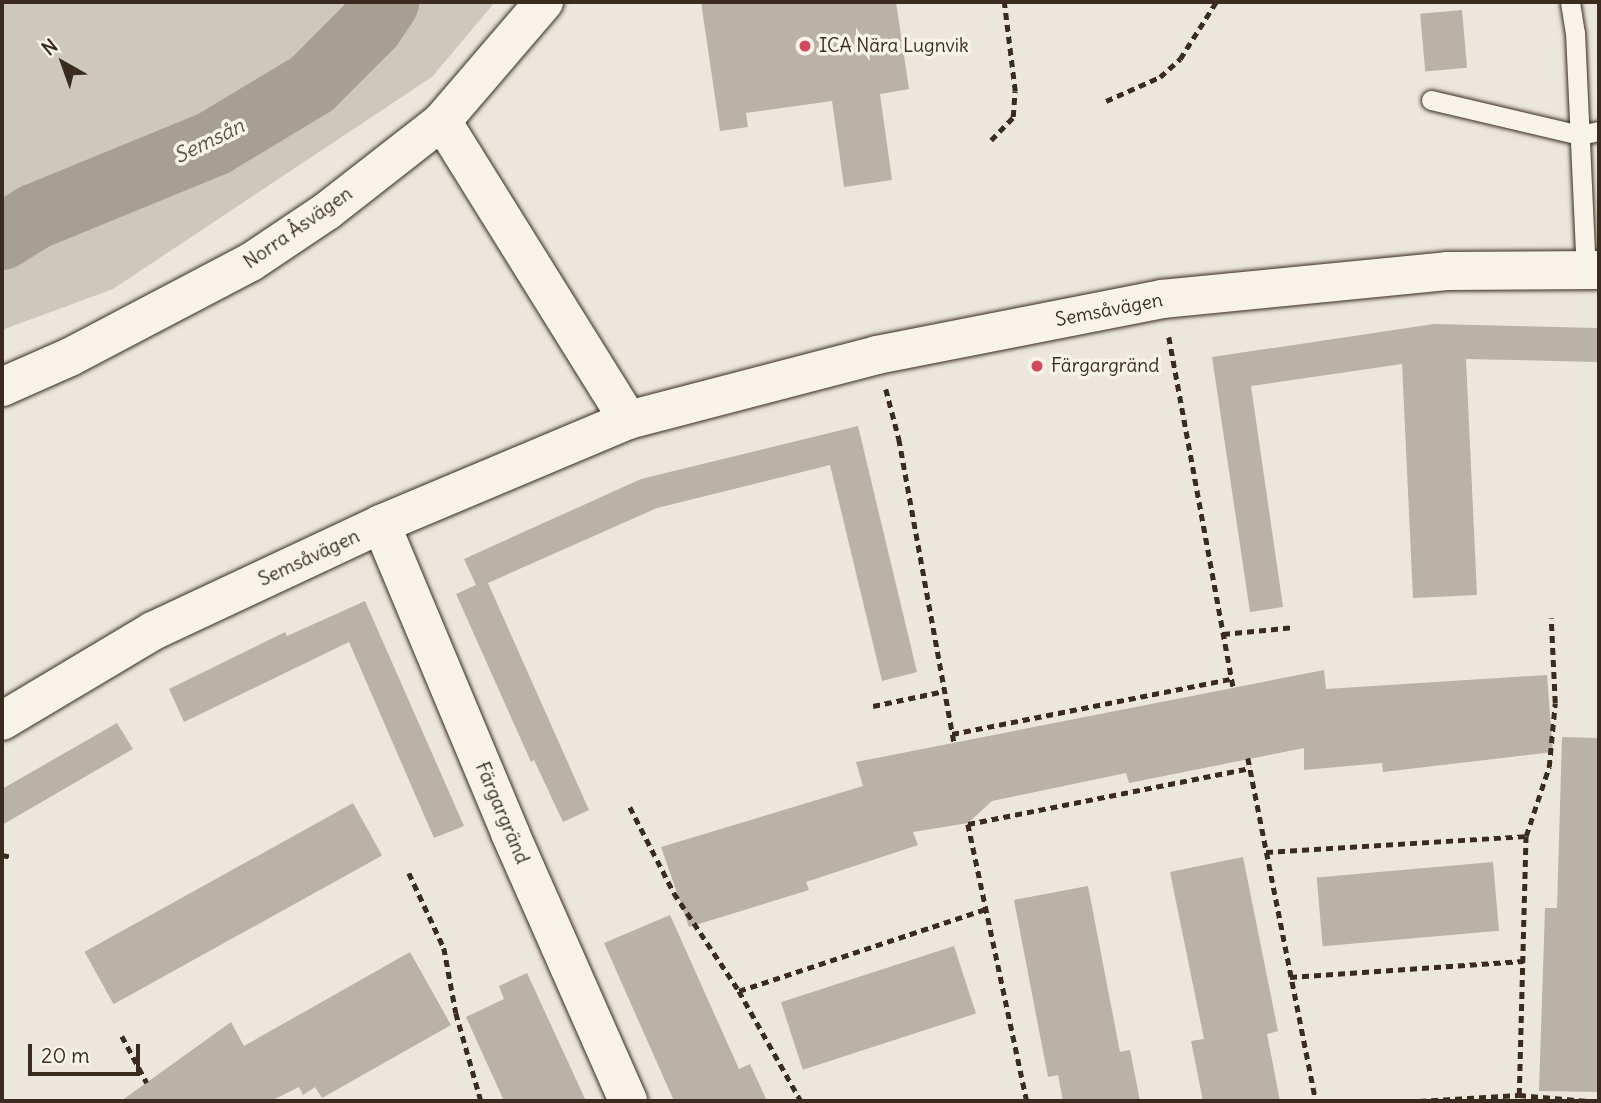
<!DOCTYPE html>
<html>
<head>
<meta charset="utf-8">
<style>
  body { margin:0 }
  #map { position:relative; width:1601px; height:1103px; overflow:hidden; background:#ece7dc; font-family:Delius,sans-serif }
  div>[style] { position:absolute }
  [style*='--x'] { left:calc(var(--x)*1px); top:calc(var(--y)*1px); width:calc(var(--w)*1px); rotate:calc(var(--a)*1deg) }
  .green>* { inset:0; background:#cec8bc }
  .river>* { height:66px; margin:-33px; padding:0 33px; transform-origin:33px; border-radius:33px; background:#a89f93 }
  .building>* { inset:0; background:#bab2a7; transform-origin:0 0 }
  .path>* { height:4.5px; margin-top:-2.25px; transform-origin:0; background:repeating-linear-gradient(90deg,#3b2a1e 0 7px,transparent 0 12px) }
  .roads { filter:drop-shadow(0 0 2px #3b2a1e) drop-shadow(0 0 2px #3b2a1e) }
  .lane>* { height:19px; margin:-9.5px; padding:0 9.5px; transform-origin:9.5px; border-radius:9.5px; background:#f7f3e8 }
  .street>* { height:38px; margin:-19px; padding:0 19px; transform-origin:19px; border-radius:19px; background:#f7f3e8 }
  .secondary>* { height:38px; margin:-19px; padding:0 19px; transform-origin:19px; border-radius:19px; background:#f7f3e8 }
  .dots>* { width:19px; height:19px; translate:-50% -50%; box-sizing:border-box; border:4px solid #f7f3e8; border-radius:50% }
  span { translate:-50% -50%; white-space:nowrap; text-align:center; line-height:1.15; -webkit-text-stroke:7px #f7f3e8; paint-order:stroke }
  .poi-label { font-size:19px; color:#3b2a1e }
  .left { translate:0 -50%; text-align:left }
  .street-label { font-size:19px; color:#3b2a1e }
  .water-label { font-size:21px; color:#615347; font-style:italic }
  .frame { position:absolute; inset:0; border:4px solid #3b2a1e; pointer-events:none }
  .north { position:absolute; left:28px; top:28px; width:70px; height:70px; -webkit-text-stroke:5px #f7f3e8; paint-order:stroke; rotate:320deg; font-size:19px; font-weight:700; line-height:28px; text-align:center; color:#3b2a1e }
  .north::after { content:''; display:block; margin:auto; width:24px; height:32px; background:#3b2a1e; clip-path:polygon(50% 0,100% 100%,50% 72%,0 100%) }
  .scale { position:absolute; left:28px; top:1044px; width:112px; height:32px; box-sizing:border-box; border:4px solid #3b2a1e; border-top:0; padding-left:9px; font-size:21px; line-height:24px; white-space:nowrap; color:#3b2a1e; -webkit-text-stroke:5px #f7f3e8; paint-order:stroke }
</style>
</head>
<body>
<div id="map">
  <div class="green">
    <div style="clip-path:polygon(2px 2px,495px 2px,432px 77px,113px 289px,2px 330px)"></div>
  </div>
  <div class="river">
    <div style="--x:2;--y:237;--w:38;--a:-32"></div>
    <div style="--x:34;--y:217;--w:195;--a:-22.3"></div>
    <div style="--x:214;--y:143;--w:114;--a:-31"></div>
    <div style="--x:312;--y:84;--w:82;--a:-45"></div>
    <div style="--x:370;--y:26;--w:29;--a:-56"></div>
  </div>
  <div class="building">
    <div style="clip-path:polygon(701px 2px,896px 2px,909px 89px,880px 94px,892px 180px,844px 187px,832px 101px,746px 113px,748px 127px,720px 131px)"></div>
    <div style="left:1462px;top:10px;width:58px;height:42px;rotate:85deg"></div>
    <div style="clip-path:polygon(1434px 324px,1599px 328px,1599px 362px,1466px 359px,1477px 595px,1413px 598px,1402px 364px,1251px 386px,1283px 607px,1250px 612px,1212px 357px)"></div>
    <div style="clip-path:polygon(858px 426px,917px 672px,882px 681px,830px 465px,657px 508px,488px 583px,589px 810px,563px 822px,534px 760px,531px 762px,456px 594px,476px 585px,464px 559px,641px 479px)"></div>
    <div style="clip-path:polygon(365px 601px,464px 826px,434px 838px,349px 642px,184px 722px,169px 689px,285px 632px,287px 636px)"></div>
    <div style="clip-path:polygon(1324px 670px,1326px 689px,1547px 675px,1553px 752px,1383px 772px,1382px 763px,1304px 770px,1304px 748px,1129px 783px,1126px 773px,992px 801px,968px 823px,913px 832px,918px 845px,806px 882px,809px 890px,689px 927px,661px 847px,863px 786px,856px 762px)"></div>
    <div style="clip-path:polygon(117px 723px,133px 749px,2px 825px,2px 789px)"></div>
    <div style="clip-path:polygon(1562px 737px,1599px 738px,1599px 1092px,1539px 1091px,1545px 908px,1557px 908px)"></div>
    <div style="left:353px;top:803px;width:60px;height:307px;rotate:61deg"></div>
    <div style="clip-path:polygon(1243px 857px,1278px 1031px,1267px 1034px,1280px 1101px,1203px 1101px,1191px 1041px,1204px 1039px,1170px 872px)"></div>
    <div style="left:1493px;top:862px;width:69px;height:177px;rotate:85deg"></div>
    <div style="clip-path:polygon(1088px 886px,1120px 1052px,1130px 1050px,1140px 1101px,1063px 1101px,1058px 1075px,1048px 1077px,1014px 900px)"></div>
    <div style="clip-path:polygon(670px 915px,739px 1069px,750px 1064px,767px 1101px,674px 1101px,604px 943px)"></div>
    <div style="left:954px;top:946px;width:71px;height:182px;rotate:72deg"></div>
    <div style="clip-path:polygon(410px 952px,451px 1025px,322px 1098px,315px 1087px,303px 1095px,299px 1087px,271px 1101px,121px 1101px,231px 1022px,244px 1046px)"></div>
    <div style="clip-path:polygon(527px 973px,586px 1101px,504px 1101px,466px 1017px,504px 999px,499px 986px)"></div>
  </div>
  <div class="path">
    <div style="--x:1106;--y:101;--w:59;--a:-24"></div>
    <div style="--x:1160;--y:77;--w:27;--a:-42"></div>
    <div style="--x:1180;--y:59;--w:67;--a:-57.7"></div>
    <div style="--x:991;--y:140;--w:32;--a:-46"></div>
    <div style="--x:1013;--y:117;--w:26;--a:-86"></div>
    <div style="--x:1015;--y:91;--w:90;--a:-97"></div>
    <div style="--x:1169;--y:337;--w:356;--a:79.6"></div>
    <div style="--x:886;--y:389;--w:52;--a:75.4"></div>
    <div style="--x:899;--y:439;--w:309;--a:79.7"></div>
    <div style="--x:1223;--y:634;--w:71;--a:-5.6"></div>
    <div style="--x:873;--y:706;--w:73;--a:-11.9"></div>
    <div style="--x:952;--y:734;--w:284;--a:-11.2"></div>
    <div style="--x:1248;--y:758;--w:350;--a:78.8"></div>
    <div style="--x:630;--y:807;--w:97;--a:62.9"></div>
    <div style="--x:674;--y:893;--w:118;--a:56.4"></div>
    <div style="--x:739;--y:991;--w:126;--a:60.6"></div>
    <div style="--x:968;--y:824;--w:288;--a:-11.2"></div>
    <div style="--x:968;--y:824;--w:283;--a:78"></div>
    <div style="--x:1266;--y:852;--w:260;--a:-3.5"></div>
    <div style="--x:2;--y:855;--w:10;--a:11"></div>
    <div style="--x:409;--y:873;--w:83;--a:65"></div>
    <div style="--x:444;--y:948;--w:66;--a:79.5"></div>
    <div style="--x:456;--y:1013;--w:91;--a:74.1"></div>
    <div style="--x:1290;--y:977;--w:234;--a:-3.9"></div>
    <div style="--x:739;--y:991;--w:262;--a:-18.4"></div>
    <div style="--x:122;--y:1036;--w:53;--a:62"></div>
    <div style="--x:1519;--y:1095;--w:259;--a:-88.5"></div>
    <div style="--x:1526;--y:836;--w:73;--a:-71.6"></div>
    <div style="--x:1549;--y:767;--w:64;--a:-84.6"></div>
    <div style="--x:1555;--y:703;--w:85;--a:-92.7"></div>
    <div style="--x:1419;--y:1101;--w:100;--a:-3.4"></div>
    <div style="--x:1519;--y:1095;--w:69;--a:5"></div>
  </div>
  <div class="roads">
    <div class="lane">
      <div style="--x:1570;--y:2;--w:30;--a:81"></div>
      <div style="--x:1575;--y:32;--w:238;--a:87.4"></div>
      <div style="--x:1431;--y:100;--w:153;--a:13.2"></div>
      <div style="--x:1580;--y:135;--w:19;--a:-12"></div>
    </div>
    <div class="street">
      <div style="--x:442;--y:121;--w:352;--a:58.1"></div>
      <div style="--x:381;--y:524;--w:335;--a:67.3"></div>
      <div style="--x:510;--y:833;--w:293;--a:66.2"></div>
      <div style="--x:2;--y:721;--w:176;--a:-30.8"></div>
      <div style="--x:153;--y:631;--w:252;--a:-25.1"></div>
      <div style="--x:381;--y:524;--w:268;--a:-22.8"></div>
      <div style="--x:628;--y:420;--w:257;--a:-14.6"></div>
      <div style="--x:877;--y:355;--w:290;--a:-11.1"></div>
      <div style="--x:1162;--y:299;--w:286;--a:-5.6"></div>
      <div style="--x:1447;--y:271;--w:152;--a:-0.4"></div>
    </div>
    <div class="secondary">
      <div style="--x:2;--y:387;--w:74;--a:-23.8"></div>
      <div style="--x:70;--y:357;--w:204;--a:-27.7"></div>
      <div style="--x:251;--y:262;--w:92;--a:-33.9"></div>
      <div style="--x:327;--y:211;--w:146;--a:-38"></div>
      <div style="--x:442;--y:121;--w:157;--a:-49.4"></div>
    </div>
  </div>
  <div class="dots">
    <div style="left:805px;top:46px;background:#d1495b"></div>
    <div style="left:1037px;top:366px;background:#d1495b"></div>
  </div>
  <div class="poi-label">
    <span class="left" style="left:819px;top:46px">ICA Nära Lugnvik</span>
    <span class="left" style="left:1051px;top:366px">Färgargränd</span>
  </div>
  <div class="street-label">
    <span style="left:298px;top:228px;rotate:-35deg">Norra Åsvägen</span>
    <span style="left:1109px;top:310px;rotate:-11deg">Semsåvägen</span>
    <span style="left:309px;top:558px;rotate:-25deg">Semsåvägen</span>
    <span style="left:502px;top:813px;rotate:67deg">Färgargränd</span>
  </div>
  <div class="water-label">
    <span style="left:209px;top:141px;rotate:-26deg">Semsån</span>
  </div>
  <div class="frame"></div>
  <div class="north">N</div>
  <div class="scale">20 m</div>
</div>
</body>
</html>
